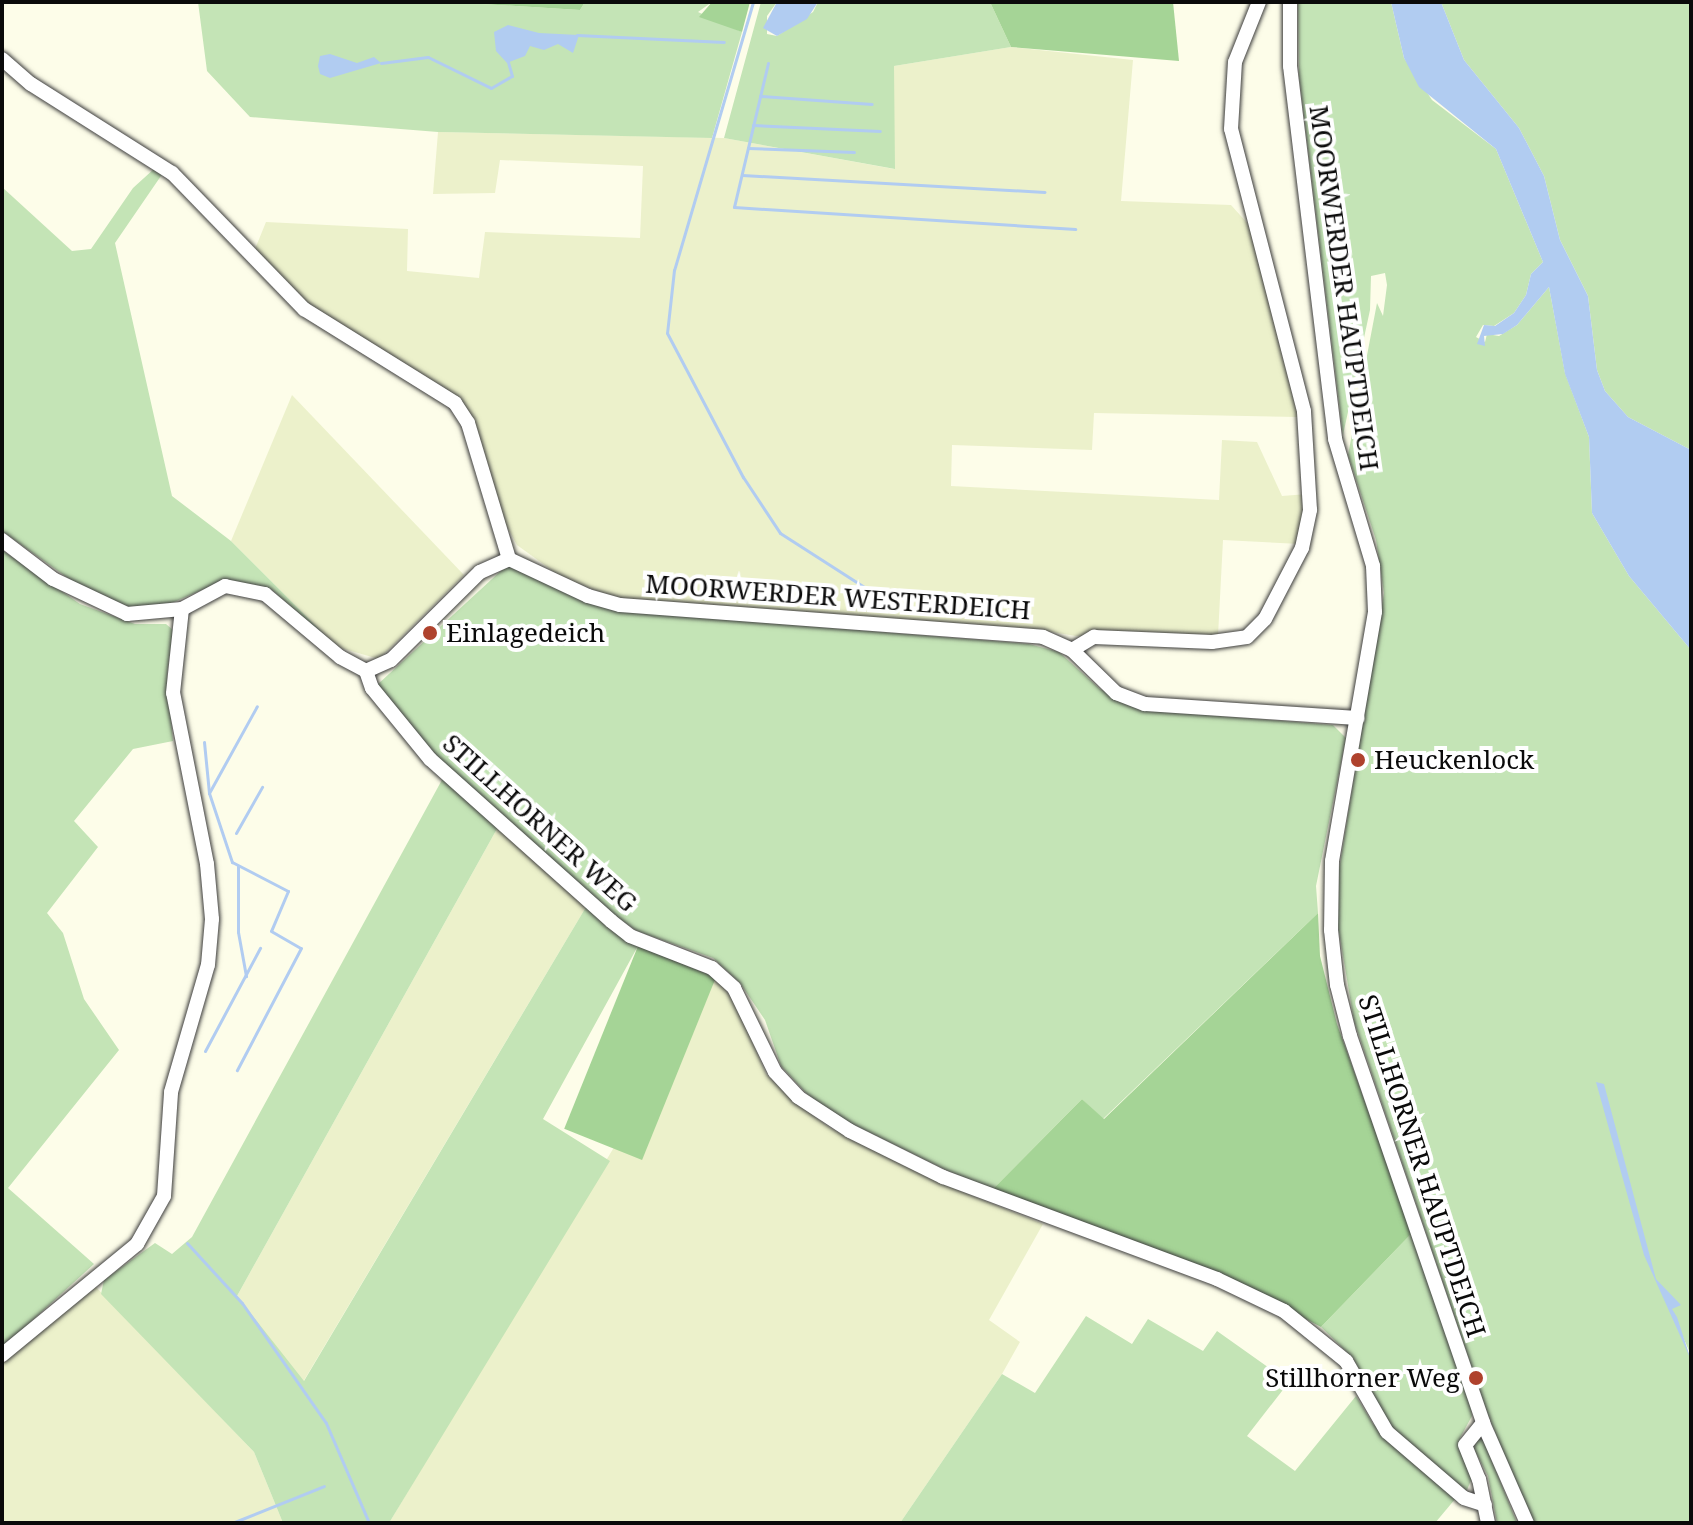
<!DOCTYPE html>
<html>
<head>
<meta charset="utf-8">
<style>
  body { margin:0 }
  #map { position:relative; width:1693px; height:1525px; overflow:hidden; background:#fdfde9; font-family:"Noto Serif",serif }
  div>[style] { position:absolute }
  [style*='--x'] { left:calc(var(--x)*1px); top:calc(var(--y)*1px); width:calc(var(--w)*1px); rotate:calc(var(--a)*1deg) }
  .farmland>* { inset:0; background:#ecf1cb }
  .green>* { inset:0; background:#c4e4b6 }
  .forest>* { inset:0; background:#a5d496; transform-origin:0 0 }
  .water>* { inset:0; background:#b1ccf1 }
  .stream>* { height:3px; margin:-1.5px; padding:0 1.5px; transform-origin:1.5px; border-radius:1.5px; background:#b1ccf1 }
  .roads { filter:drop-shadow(0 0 2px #3d3d3d) drop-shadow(0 0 2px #3d3d3d) }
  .minor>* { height:14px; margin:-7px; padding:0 7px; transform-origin:7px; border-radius:7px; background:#fff }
  .dots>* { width:22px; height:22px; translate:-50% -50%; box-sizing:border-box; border:4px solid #fff; border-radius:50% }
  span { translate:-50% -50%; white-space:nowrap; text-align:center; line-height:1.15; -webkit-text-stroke:8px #fff; paint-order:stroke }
  .street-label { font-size:26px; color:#0a0a0a }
  .poi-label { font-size:26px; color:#0a0a0a }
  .left { translate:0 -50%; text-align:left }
  .right { translate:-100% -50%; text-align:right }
  .frame { position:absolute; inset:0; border:4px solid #0a0a0a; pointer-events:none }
</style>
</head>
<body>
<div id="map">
  <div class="farmland">
    <div style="clip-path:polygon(1011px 47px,1133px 60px,1121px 201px,1231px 205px,1249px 225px,1298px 417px,1094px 413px,1092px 450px,952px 445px,951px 486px,1219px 500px,1222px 440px,1257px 442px,1282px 496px,1307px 494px,1300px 544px,1223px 540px,1218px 636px,1076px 636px,1027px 628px,621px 600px,561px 577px,517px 545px,499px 512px,470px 416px,444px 387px,344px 333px,306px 305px,253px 254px,266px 222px,408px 229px,407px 271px,479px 278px,485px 232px,640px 238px,643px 166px,500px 160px,495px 193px,433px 194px,438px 132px,724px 138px,894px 169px,894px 66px)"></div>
    <div style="clip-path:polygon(292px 395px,464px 575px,379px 659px,337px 647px,231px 541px)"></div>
    <div style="clip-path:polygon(498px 827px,586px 907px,303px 1382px,237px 1296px)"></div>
    <div style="clip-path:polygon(716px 977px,738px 1007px,766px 1074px,796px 1103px,830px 1128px,940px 1183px,1043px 1224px,989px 1320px,1020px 1342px,1002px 1374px,900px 1523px,389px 1523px)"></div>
    <div style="clip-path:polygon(93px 1284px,254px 1452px,283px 1523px,2px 1523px,2px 1362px)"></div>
  </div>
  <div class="green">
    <div style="clip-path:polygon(198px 2px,449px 2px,580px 10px,585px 2px,712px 2px,698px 12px,742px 32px,712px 138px,438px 132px,250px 117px,207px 71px)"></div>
    <div style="clip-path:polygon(761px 2px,777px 2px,767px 16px,767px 34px,777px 36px,813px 12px,818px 2px,990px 2px,1011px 47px,894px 66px,895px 169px,724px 138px)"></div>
    <div style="clip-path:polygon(1298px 2px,1391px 2px,1404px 58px,1432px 100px,1496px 149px,1543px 262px,1531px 274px,1526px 295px,1514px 313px,1494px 326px,1483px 325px,1476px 337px,1485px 342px,1487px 334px,1499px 336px,1517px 325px,1549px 287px,1565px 373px,1589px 437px,1592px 513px,1629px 576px,1691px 650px,1691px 1355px,1678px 1326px,1691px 1360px,1691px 1523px,1531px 1523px,1487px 1412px,1354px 1021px,1338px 926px,1339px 870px,1384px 593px,1376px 540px,1348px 455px,1377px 303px,1383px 316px,1387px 285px,1385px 273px,1371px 276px,1370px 310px,1343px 435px,1299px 76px)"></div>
    <div style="clip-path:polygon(1441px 2px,1691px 2px,1691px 450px,1628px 417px,1605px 391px,1597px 370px,1588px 296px,1560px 240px,1544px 176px,1519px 128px,1464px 60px)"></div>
    <div style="clip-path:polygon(155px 168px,163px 173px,115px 243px,172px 496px,231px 541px,337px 647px,271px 589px,225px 580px,174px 602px,138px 610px,86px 591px,2px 531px,2px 187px,72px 251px,91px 249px,133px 188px)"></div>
    <div style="clip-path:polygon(2px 550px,80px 604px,135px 624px,166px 624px,173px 630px,167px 675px,173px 741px,133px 749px,74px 821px,98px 847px,47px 913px,63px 933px,84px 999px,119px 1050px,8px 1188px,94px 1264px,2px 1348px)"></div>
    <div style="clip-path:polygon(505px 567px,519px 567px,587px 603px,619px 611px,1029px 644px,1059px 652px,1100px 689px,1145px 710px,1333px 725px,1346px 738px,1316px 886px,1318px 913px,1103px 1119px,1082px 1099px,993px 1189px,946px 1170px,836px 1116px,806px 1093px,781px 1066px,765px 1020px,740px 983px,713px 958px,637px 931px,603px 907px,448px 769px,377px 685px)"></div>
    <div style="clip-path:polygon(443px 778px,498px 827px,237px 1296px,304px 1381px,586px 907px,638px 946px,543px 1119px,610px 1161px,389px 1523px,283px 1523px,254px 1452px,101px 1294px,104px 1280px,155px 1243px,172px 1254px,192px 1237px)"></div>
    <div style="clip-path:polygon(1412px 1233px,1471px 1404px,1472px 1416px,1460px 1438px,1472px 1478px,1467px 1490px,1459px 1490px,1392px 1429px,1353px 1358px,1321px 1327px)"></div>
    <div style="clip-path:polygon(1086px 1316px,1132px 1344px,1148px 1319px,1203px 1351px,1217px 1331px,1289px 1382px,1247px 1436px,1295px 1471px,1356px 1396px,1373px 1424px,1456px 1498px,1435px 1523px,900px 1523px,1002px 1374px,1035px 1393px)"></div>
    <div style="clip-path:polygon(1476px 1439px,1483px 1439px,1517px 1523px,1497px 1523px,1488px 1476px,1474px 1449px)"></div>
  </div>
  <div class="forest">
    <div style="clip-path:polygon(449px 2px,585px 2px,580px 10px)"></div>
    <div style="clip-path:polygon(712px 2px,750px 2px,742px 32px,699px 17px)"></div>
    <div style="clip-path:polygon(990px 2px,1173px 2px,1179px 61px,1011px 47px)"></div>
    <div style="clip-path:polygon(1318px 913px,1320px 956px,1337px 1024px,1412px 1233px,1321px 1327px,1219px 1273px,993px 1189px,1082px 1099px,1104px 1119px)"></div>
    <div style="left:638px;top:946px;width:84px;height:197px;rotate:22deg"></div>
  </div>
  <div class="water">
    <div style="clip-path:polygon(777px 2px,818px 2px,807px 19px,777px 36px,763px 28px)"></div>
    <div style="clip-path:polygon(1391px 2px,1441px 2px,1464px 60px,1519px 128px,1544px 176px,1560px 240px,1588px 296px,1597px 370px,1605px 391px,1628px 417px,1691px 450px,1691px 650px,1629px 576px,1592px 513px,1589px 437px,1565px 374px,1549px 287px,1517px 325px,1503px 334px,1484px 336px,1485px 346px,1477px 344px,1484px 325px,1495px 326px,1514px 313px,1526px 295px,1531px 274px,1543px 262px,1496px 149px,1419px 87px,1404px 58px)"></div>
    <div style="clip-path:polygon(508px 25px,539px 33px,579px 35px,573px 53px,558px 44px,544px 50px,530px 46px,525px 56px,507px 63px,496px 51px,494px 32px)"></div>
    <div style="clip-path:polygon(330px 54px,357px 63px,374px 57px,381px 63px,330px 78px,320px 74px,318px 66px,320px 56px)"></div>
    <div style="clip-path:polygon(1596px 1082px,1604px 1084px,1656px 1279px,1681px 1305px,1672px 1309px,1677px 1317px,1691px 1360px,1644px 1255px)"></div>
  </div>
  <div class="stream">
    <div style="--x:753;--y:2;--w:279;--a:106.4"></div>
    <div style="--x:674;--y:270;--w:63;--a:96.3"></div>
    <div style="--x:667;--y:333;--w:163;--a:62.2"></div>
    <div style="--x:743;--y:477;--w:67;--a:56.5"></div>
    <div style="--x:780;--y:533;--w:113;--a:32.7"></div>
    <div style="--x:875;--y:594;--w:70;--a:4.1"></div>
    <div style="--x:577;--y:35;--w:147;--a:2.7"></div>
    <div style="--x:381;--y:63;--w:47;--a:-7.3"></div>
    <div style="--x:428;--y:57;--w:70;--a:26.2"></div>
    <div style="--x:491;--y:88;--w:24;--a:-30"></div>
    <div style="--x:512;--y:76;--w:18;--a:-106"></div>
    <div style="--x:768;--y:63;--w:148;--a:103.3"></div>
    <div style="--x:734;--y:207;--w:342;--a:3.7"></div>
    <div style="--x:760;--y:96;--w:112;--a:4.1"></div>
    <div style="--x:753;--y:125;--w:127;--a:2.7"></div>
    <div style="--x:748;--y:148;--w:106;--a:2.2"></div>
    <div style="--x:742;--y:175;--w:303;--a:3.2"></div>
    <div style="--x:204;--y:742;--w:51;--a:84.4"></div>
    <div style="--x:209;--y:793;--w:73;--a:71.6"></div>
    <div style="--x:232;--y:862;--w:63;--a:27.4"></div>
    <div style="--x:288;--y:891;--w:43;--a:113"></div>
    <div style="--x:271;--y:931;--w:34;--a:30"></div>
    <div style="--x:301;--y:948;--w:138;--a:117.7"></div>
    <div style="--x:209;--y:793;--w:99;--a:-61.1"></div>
    <div style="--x:236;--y:833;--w:53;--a:-60.5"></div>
    <div style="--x:238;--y:866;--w:66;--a:90"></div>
    <div style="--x:238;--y:932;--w:45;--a:79.7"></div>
    <div style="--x:205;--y:1051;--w:117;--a:-61.9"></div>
    <div style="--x:187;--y:1243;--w:81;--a:47.5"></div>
    <div style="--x:242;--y:1303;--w:146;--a:55"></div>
    <div style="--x:326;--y:1423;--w:109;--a:66.7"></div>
    <div style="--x:232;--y:1523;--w:99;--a:-21.9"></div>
  </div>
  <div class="roads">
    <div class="minor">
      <div style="--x:1290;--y:2;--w:64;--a:90"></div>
      <div style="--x:1290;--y:66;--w:376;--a:83.1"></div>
      <div style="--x:1335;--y:439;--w:133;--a:73.3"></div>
      <div style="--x:1373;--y:566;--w:46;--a:87.5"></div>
      <div style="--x:1375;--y:612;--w:253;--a:99.8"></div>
      <div style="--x:1332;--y:861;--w:69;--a:90.8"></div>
      <div style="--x:1331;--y:930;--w:55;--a:83.8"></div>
      <div style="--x:1337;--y:985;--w:53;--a:75.7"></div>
      <div style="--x:1350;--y:1036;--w:409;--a:71"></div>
      <div style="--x:1483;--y:1423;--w:109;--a:66.3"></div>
      <div style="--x:2;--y:59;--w:38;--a:41"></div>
      <div style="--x:31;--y:84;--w:167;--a:32.3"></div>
      <div style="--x:172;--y:173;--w:190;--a:45.9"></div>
      <div style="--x:304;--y:309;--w:178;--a:31.9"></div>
      <div style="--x:455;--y:403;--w:24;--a:57"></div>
      <div style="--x:468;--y:423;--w:142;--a:73.2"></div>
      <div style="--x:2;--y:540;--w:64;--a:37.4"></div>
      <div style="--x:53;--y:579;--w:82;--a:25.3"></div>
      <div style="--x:127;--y:614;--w:55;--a:-5.2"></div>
      <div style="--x:182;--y:609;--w:49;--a:-28.1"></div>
      <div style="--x:225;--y:586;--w:41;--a:11.3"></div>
      <div style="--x:265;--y:594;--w:98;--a:40"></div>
      <div style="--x:340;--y:657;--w:30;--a:28"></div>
      <div style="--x:1072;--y:650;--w:26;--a:-31"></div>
      <div style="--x:1094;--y:637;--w:118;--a:2.4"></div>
      <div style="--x:1212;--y:642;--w:35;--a:-8"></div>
      <div style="--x:1247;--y:637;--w:25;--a:-45"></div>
      <div style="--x:1265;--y:619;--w:80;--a:-62.5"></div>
      <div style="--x:1302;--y:548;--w:39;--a:-78"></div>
      <div style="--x:1310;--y:510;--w:99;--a:-93.5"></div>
      <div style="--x:1304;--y:411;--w:291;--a:-104.5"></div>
      <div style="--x:1231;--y:129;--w:67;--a:-86.6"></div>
      <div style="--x:1235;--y:62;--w:65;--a:-68.2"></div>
      <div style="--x:366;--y:671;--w:18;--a:71"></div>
      <div style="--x:372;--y:688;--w:92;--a:50.8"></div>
      <div style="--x:430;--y:759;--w:243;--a:41.8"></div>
      <div style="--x:611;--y:921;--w:24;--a:38"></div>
      <div style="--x:630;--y:936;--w:88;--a:21.3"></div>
      <div style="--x:712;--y:968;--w:30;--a:42"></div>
      <div style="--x:734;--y:988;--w:93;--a:64"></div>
      <div style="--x:775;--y:1072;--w:34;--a:47"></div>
      <div style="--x:798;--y:1097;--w:62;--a:33.2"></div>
      <div style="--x:850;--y:1131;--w:104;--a:26.3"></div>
      <div style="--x:943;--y:1177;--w:292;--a:20.4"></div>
      <div style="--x:1217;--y:1279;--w:74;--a:25.5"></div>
      <div style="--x:1284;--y:1311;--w:80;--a:38.9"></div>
      <div style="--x:1346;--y:1361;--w:82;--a:60"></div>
      <div style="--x:1387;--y:1432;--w:101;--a:40.6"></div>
      <div style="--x:1464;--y:1498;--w:22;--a:18"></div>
      <div style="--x:366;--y:671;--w:27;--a:-24"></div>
      <div style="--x:391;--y:660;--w:125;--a:-44.7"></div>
      <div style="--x:480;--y:572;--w:32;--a:-24"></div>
      <div style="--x:509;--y:559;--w:87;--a:25.1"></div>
      <div style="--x:588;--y:596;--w:33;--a:16"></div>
      <div style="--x:620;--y:605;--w:424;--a:4.3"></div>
      <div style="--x:1043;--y:637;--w:32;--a:24"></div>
      <div style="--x:1072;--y:650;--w:62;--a:44.3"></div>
      <div style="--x:1116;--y:693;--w:31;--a:21"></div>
      <div style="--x:1145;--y:704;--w:213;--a:3.8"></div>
      <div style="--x:2;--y:1355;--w:175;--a:-39.4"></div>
      <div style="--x:137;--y:1244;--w:55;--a:-60.6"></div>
      <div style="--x:164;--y:1196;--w:104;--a:-86.1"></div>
      <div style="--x:171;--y:1092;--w:132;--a:-73.8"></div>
      <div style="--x:208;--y:965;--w:46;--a:-85"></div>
      <div style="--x:212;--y:919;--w:55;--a:-95.2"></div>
      <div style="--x:207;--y:864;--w:174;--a:-101.2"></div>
      <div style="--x:173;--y:693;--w:84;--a:-83.9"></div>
      <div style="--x:1483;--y:1423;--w:28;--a:129"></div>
      <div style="--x:1465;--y:1445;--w:37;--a:68"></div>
      <div style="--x:1479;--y:1479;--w:45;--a:78.4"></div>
    </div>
  </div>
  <div class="dots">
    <div style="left:430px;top:633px;background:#af422d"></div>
    <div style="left:1358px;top:760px;background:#af422d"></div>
    <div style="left:1476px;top:1378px;background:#af422d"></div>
  </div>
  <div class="street-label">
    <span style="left:1344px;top:288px;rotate:82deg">MOORWERDER HAUPTDEICH</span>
    <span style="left:838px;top:597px;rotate:4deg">MOORWERDER WESTERDEICH</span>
    <span style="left:540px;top:823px;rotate:42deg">STILLHORNER WEG</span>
    <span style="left:1422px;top:1166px;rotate:72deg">STILLHORNER HAUPTDEICH</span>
  </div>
  <div class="poi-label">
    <span class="left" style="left:446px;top:633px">Einlagedeich</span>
    <span class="left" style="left:1374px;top:760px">Heuckenlock</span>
    <span class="right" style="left:1460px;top:1378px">Stillhorner Weg</span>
  </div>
  <div class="frame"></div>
</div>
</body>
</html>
